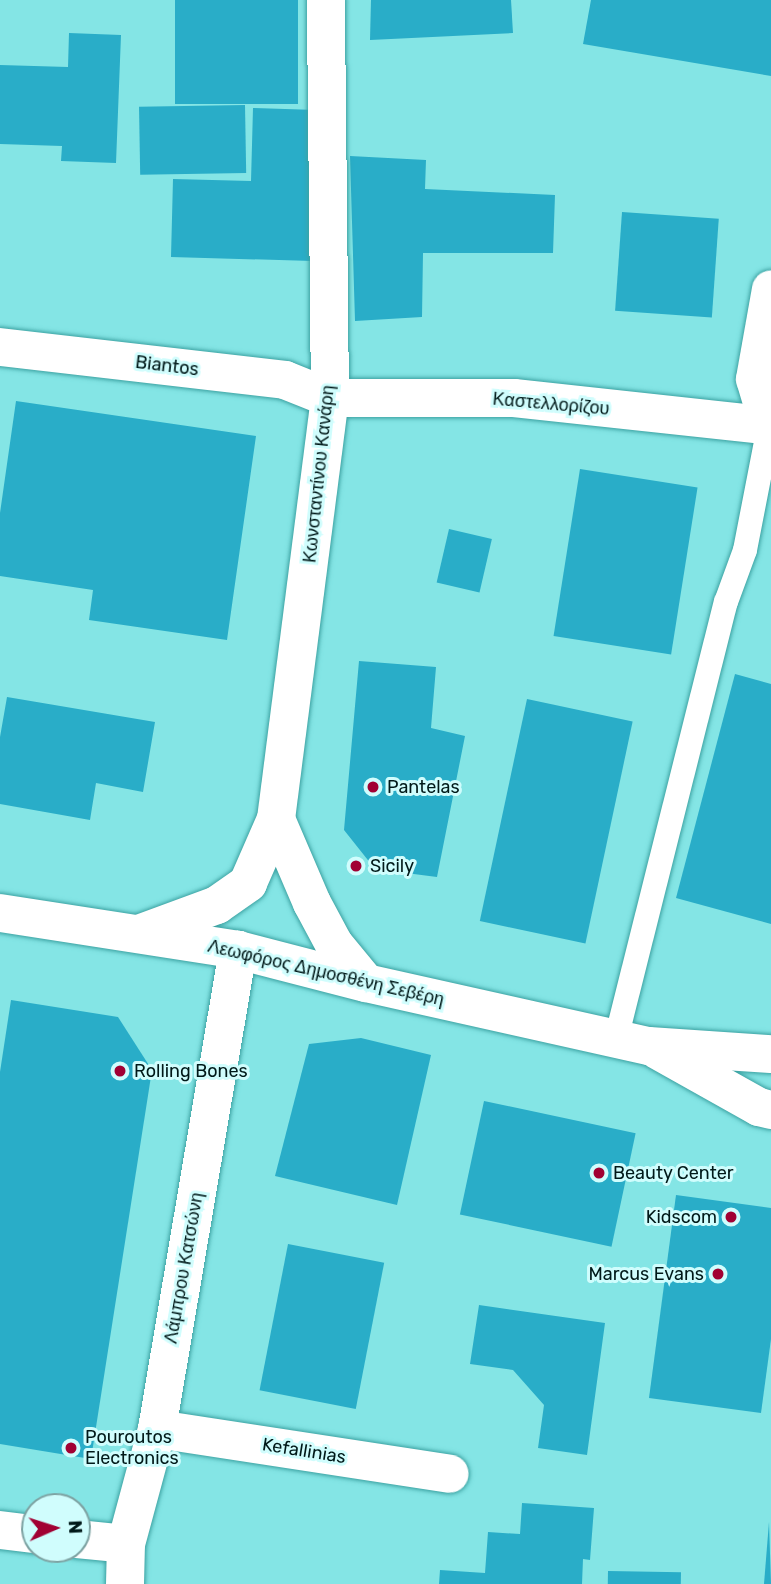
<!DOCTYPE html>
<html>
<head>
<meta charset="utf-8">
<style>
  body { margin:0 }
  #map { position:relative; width:771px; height:1584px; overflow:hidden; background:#84e5e5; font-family:Rubik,sans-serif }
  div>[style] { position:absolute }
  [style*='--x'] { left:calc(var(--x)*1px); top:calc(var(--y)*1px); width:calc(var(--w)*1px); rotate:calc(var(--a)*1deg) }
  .building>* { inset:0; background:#29adc8; transform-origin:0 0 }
  .roads { filter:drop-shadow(0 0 2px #3ca2a2) drop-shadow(0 0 2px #3ca2a2) }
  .lane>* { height:24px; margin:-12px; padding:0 12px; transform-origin:12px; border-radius:12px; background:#fff }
  .street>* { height:38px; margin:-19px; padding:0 19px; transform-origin:19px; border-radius:19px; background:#fff }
  .secondary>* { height:38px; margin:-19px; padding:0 19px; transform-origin:19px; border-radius:19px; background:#fff }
  .dots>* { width:19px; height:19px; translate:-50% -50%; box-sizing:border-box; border:4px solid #d0fdfd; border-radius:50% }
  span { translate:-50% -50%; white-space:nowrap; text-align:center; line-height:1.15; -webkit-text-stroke:6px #d0fdfd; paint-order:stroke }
  .street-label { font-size:18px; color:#001919 }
  .poi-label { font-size:18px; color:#001919 }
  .left { translate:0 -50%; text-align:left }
  .right { translate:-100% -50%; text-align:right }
  .north { position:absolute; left:21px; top:1493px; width:70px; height:70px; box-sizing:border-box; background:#d0fdfd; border:2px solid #7da2a2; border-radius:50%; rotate:87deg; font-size:19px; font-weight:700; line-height:28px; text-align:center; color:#001919 }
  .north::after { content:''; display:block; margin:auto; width:24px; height:32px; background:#a10133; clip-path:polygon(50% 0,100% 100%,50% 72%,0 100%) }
</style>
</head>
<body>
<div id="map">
  <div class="building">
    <div style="left:175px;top:0;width:123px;height:104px"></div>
    <div style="clip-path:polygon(371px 0,511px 0,513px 33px,370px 40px)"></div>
    <div style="clip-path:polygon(591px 0,771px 0,771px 76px,583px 44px)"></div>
    <div style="clip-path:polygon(69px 33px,121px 35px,116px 163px,61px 161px,62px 146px,0 144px,0 65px,68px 67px)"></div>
    <div style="left:245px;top:105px;width:68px;height:106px;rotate:89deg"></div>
    <div style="clip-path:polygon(253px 108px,316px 110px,313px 261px,171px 257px,173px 179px,251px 181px)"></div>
    <div style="clip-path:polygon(350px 156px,426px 160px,425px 189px,555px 195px,553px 253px,423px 253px,422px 317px,355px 321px)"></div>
    <div style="left:622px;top:212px;width:97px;height:99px;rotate:4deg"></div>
    <div style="clip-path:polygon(16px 401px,256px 436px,227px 640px,89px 620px,93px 590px,0 576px,0 513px)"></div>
    <div style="left:580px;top:469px;width:119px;height:169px;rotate:9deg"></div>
    <div style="left:449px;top:529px;width:44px;height:55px;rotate:13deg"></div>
    <div style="clip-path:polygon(359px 661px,436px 667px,431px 728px,465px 736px,437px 877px,375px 869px,344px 830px)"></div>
    <div style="clip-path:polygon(735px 674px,771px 684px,771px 924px,676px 898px)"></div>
    <div style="clip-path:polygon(7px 697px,155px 722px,143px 792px,96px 783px,90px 820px,0 804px,0 737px)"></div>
    <div style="left:527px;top:699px;width:108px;height:227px;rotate:12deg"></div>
    <div style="clip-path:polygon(11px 1000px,118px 1017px,152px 1070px,91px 1459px,0 1444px,0 1072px)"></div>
    <div style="clip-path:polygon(361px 1038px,431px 1055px,397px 1205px,275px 1176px,309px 1044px)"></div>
    <div style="left:484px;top:1101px;width:155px;height:116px;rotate:12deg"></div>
    <div style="clip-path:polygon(676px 1195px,771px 1208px,771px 1339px,761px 1413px,649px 1398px)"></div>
    <div style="left:288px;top:1244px;width:98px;height:149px;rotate:11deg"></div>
    <div style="clip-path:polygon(479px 1305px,605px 1323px,587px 1455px,538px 1448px,544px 1405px,513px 1370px,470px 1364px)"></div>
    <div style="clip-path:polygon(522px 1503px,594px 1508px,590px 1560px,583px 1559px,582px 1584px,439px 1584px,440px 1570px,485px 1573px,488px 1532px,520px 1534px)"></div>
    <div style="clip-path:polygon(769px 1522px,771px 1584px,764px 1584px)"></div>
    <div style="left:608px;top:1571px;width:73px;height:13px;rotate:1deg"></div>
  </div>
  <div class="roads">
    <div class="lane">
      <div style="--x:616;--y:1039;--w:451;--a:-75.9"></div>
      <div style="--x:726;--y:602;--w:55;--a:-69.9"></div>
      <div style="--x:745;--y:550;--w:126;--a:-79"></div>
    </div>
    <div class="street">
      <div style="--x:0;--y:347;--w:287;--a:6.6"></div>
      <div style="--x:285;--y:380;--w:48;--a:21.8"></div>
      <div style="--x:330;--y:398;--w:184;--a:0"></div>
      <div style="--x:514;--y:398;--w:259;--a:6.2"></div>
      <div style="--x:769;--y:426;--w:49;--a:-106.6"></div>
      <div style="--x:755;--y:379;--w:91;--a:-79.9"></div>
      <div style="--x:276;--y:819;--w:91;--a:66.8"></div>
      <div style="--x:312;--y:903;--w:47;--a:61.8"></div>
      <div style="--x:334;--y:944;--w:50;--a:50.6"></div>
      <div style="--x:141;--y:933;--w:81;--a:-20.2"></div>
      <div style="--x:217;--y:905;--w:38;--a:-35"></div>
      <div style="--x:248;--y:883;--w:70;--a:-66.4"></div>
      <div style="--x:276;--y:819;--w:424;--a:-82.7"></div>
      <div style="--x:330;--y:398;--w:398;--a:-90.6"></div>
      <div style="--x:157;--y:1429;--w:296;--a:8.7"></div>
      <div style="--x:0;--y:1530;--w:35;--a:7"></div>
      <div style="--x:77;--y:1539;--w:49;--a:5.8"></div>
      <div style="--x:125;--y:1584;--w:40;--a:-88.6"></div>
      <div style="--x:126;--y:1544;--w:119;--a:-74.9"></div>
      <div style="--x:157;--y:1429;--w:486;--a:-80.4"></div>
    </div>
    <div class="secondary">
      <div style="--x:0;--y:913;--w:241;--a:8.8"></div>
      <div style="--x:238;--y:950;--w:132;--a:14.5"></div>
      <div style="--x:366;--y:983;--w:290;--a:12.6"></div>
      <div style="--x:649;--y:1046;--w:122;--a:3.8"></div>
      <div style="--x:657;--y:1050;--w:117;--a:29.2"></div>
      <div style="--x:759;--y:1107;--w:12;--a:14"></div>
    </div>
  </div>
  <div class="dots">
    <div style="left:373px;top:787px;background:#a10133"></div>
    <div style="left:356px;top:866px;background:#a10133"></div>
    <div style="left:120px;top:1071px;background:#a10133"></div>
    <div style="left:599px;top:1173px;background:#a10133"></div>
    <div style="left:731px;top:1217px;background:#a10133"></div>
    <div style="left:718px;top:1274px;background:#a10133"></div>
    <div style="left:71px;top:1448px;background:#a10133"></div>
  </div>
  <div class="street-label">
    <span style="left:167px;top:366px;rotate:7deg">Biantos</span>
    <span style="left:551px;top:404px;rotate:5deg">Καστελλορίζου</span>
    <span style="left:319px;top:474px;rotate:-84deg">Κωνσταντίνου Κανάρη</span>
    <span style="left:326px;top:973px;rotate:13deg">Λεωφόρος Δημοσθένη Σεβέρη</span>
    <span style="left:184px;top:1268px;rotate:-80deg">Λάμπρου Κατσώνη</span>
    <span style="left:304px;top:1451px;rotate:9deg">Kefallinias</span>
  </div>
  <div class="poi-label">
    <span class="left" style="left:387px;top:787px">Pantelas</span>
    <span class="left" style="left:370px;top:866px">Sicily</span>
    <span class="left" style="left:134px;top:1071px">Rolling Bones</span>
    <span class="left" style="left:613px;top:1173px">Beauty Center</span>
    <span class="right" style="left:717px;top:1217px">Kidscom</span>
    <span class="right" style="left:704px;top:1274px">Marcus Evans</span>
    <span class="left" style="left:85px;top:1448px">Pouroutos<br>Electronics</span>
  </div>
  <div class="north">N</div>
</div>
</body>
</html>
